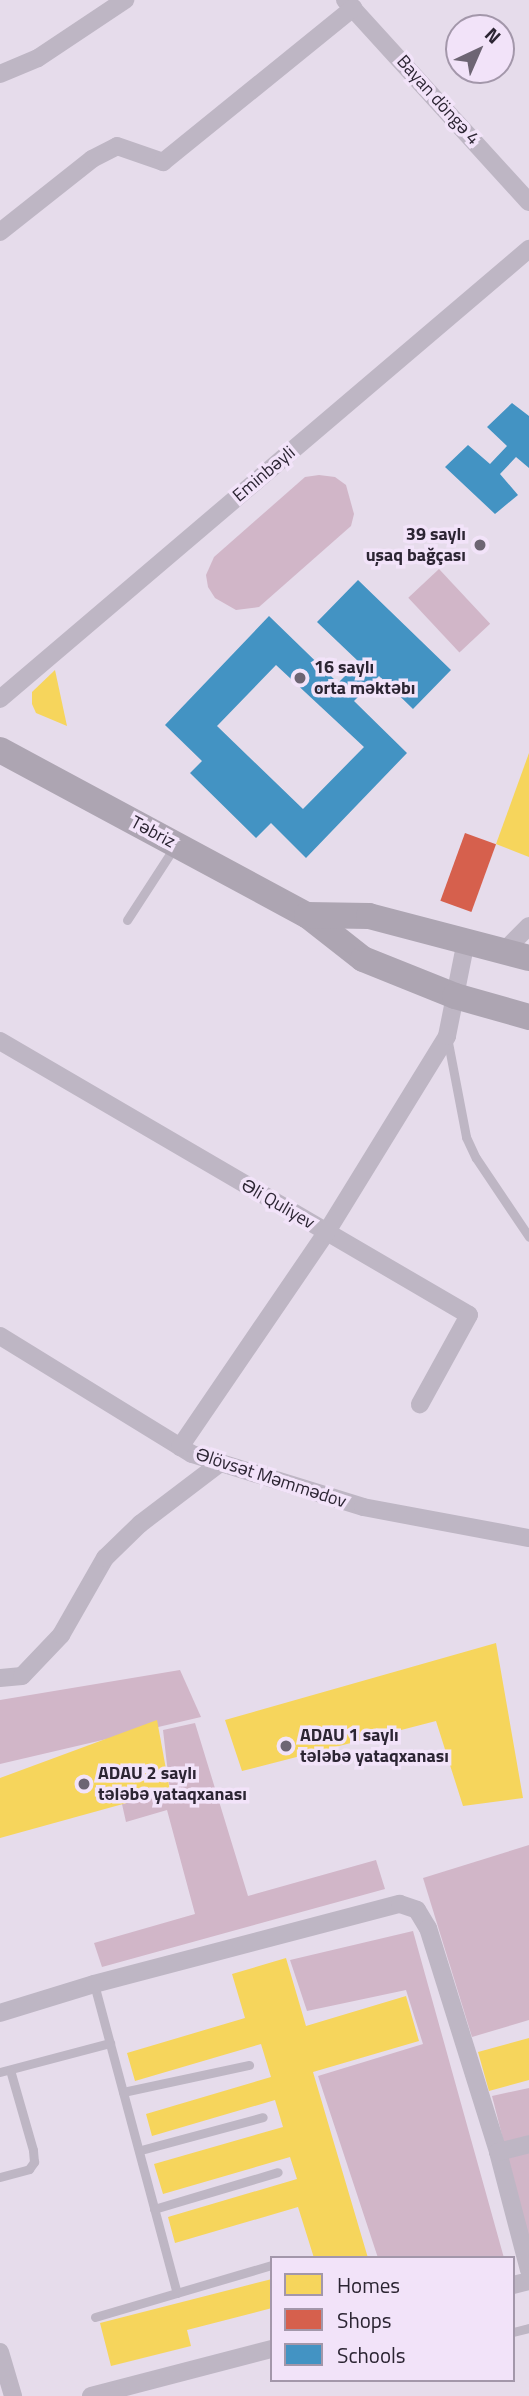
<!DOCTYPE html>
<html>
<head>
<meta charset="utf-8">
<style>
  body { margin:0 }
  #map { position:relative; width:529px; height:2396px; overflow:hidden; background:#e6dceb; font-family:"Titillium Web",sans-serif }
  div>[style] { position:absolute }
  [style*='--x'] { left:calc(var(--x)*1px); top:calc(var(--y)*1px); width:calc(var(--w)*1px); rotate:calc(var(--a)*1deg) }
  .green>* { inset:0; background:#d1b6c8; transform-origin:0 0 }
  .homes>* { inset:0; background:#f6d55c }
  .shops>* { inset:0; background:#d6604d; transform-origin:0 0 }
  .schools>* { inset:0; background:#4393c3 }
  .lane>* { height:9px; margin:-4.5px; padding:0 4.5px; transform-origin:4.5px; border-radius:4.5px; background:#beb6c4 }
  .street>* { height:18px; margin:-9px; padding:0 9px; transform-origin:9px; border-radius:9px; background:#beb6c4 }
  .primary>* { height:26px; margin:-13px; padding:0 13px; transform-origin:13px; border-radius:13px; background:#ada5b2 }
  .dots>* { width:19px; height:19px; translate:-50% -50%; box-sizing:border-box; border:4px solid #f2e3f9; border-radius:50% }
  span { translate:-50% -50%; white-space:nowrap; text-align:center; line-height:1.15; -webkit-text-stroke:7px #f2e3f9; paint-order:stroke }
  .street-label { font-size:18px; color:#2c2533 }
  .poi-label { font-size:18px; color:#2c2533; font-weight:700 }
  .right { translate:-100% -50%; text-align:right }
  .left { translate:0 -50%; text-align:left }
  .legend { position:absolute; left:270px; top:2256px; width:245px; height:126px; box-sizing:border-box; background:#f2e3f9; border:2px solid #a397aa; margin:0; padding:9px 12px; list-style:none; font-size:21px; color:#2c2533 }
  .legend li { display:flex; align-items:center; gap:14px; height:35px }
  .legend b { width:35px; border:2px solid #a397aa }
  .north { position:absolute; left:445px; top:14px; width:70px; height:70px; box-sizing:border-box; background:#f2e3f9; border:2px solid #a397aa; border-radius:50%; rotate:44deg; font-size:19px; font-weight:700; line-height:28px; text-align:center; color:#2c2533 }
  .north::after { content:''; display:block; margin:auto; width:24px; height:32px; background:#6d6573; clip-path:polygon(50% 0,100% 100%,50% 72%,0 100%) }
</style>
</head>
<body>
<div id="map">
  <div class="green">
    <div style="clip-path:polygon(319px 475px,335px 477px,346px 485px,354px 514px,351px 526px,259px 607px,236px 610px,215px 598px,208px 587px,206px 575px,214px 557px,305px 477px)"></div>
    <div style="left:439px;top:569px;width:75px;height:42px;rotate:47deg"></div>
    <div style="clip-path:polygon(180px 1670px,201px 1717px,0 1764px,0 1700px)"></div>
    <div style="clip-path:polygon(195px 1723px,248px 1896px,376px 1860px,385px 1889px,102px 1967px,94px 1943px,195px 1914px,167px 1810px,126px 1822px,122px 1804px,170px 1791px,163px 1730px)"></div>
    <div style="clip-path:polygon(529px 1845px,529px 2020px,472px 2037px,423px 1878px)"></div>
    <div style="clip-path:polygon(413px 1931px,504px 2258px,378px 2258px,318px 2076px,423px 2044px,406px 1990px,307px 2011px,290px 1960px)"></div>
    <div style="clip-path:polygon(529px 2088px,529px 2241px,492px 2096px)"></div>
  </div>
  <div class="homes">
    <div style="clip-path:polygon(55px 670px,67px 726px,36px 713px,32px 704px,32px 692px)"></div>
    <div style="clip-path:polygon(529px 753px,529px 857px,496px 844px)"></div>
    <div style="clip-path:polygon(496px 1643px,523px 1798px,463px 1806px,436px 1721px,242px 1771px,225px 1720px)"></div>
    <div style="clip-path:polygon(157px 1720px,170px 1791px,0 1838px,0 1778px)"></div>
    <div style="clip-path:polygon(286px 1958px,306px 2026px,406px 1996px,419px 2041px,313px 2072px,368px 2258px,314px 2258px,298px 2207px,175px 2243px,168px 2217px,297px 2179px,290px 2157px,163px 2194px,154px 2164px,283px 2127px,275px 2100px,152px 2136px,146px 2114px,271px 2077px,261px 2044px,135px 2081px,127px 2053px,245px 2018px,232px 1974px)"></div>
    <div style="clip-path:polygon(529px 2038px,529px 2080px,489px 2091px,478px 2052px)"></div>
    <div style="clip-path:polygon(272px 2279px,272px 2308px,187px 2330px,191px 2346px,111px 2366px,100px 2323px)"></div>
  </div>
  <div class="shops">
    <div style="left:465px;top:833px;width:33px;height:72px;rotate:20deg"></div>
  </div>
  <div class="schools">
    <div style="clip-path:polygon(512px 403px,529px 416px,529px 468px,516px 457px,500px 474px,518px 495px,495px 514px,445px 467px,468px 445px,490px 464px,507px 446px,487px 427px)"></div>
    <div style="clip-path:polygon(evenodd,358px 580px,451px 670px,413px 709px,379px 676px,354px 701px,407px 753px,306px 858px,271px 823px,256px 838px,190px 773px,202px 761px,165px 725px,269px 616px,338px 683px,359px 662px,317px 622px,358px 580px,276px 665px,364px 747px,303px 809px,217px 726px,276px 665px)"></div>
  </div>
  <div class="lane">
    <div style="--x:127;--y:920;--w:88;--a:-57"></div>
    <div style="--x:447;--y:1037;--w:102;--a:79.2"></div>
    <div style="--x:466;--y:1137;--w:23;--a:65"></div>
    <div style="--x:476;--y:1158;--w:95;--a:56.1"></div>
    <div style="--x:94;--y:1984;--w:320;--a:75"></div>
    <div style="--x:0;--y:2072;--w:114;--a:-14.8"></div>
    <div style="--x:123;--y:2092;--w:129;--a:-12.1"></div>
    <div style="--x:141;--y:2150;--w:126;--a:-15.1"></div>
    <div style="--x:0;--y:2177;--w:30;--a:-15"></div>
    <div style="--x:29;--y:2169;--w:9;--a:-54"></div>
    <div style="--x:34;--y:2162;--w:12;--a:-95"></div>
    <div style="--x:33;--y:2150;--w:83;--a:-106"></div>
    <div style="--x:154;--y:2209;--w:129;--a:-16.6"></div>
    <div style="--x:95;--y:2317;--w:184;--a:-16.4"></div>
    <div style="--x:513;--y:2332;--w:16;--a:-14"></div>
  </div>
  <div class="street">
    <div style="--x:345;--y:0;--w:273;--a:47.7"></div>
    <div style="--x:0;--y:74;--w:41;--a:-22.8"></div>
    <div style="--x:38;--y:58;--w:105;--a:-33.7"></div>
    <div style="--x:0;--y:232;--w:117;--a:-38.4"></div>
    <div style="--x:92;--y:159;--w:28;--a:-27"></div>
    <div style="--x:117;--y:146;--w:49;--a:19.2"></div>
    <div style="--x:163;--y:162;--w:245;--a:-39"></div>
    <div style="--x:0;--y:699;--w:695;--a:-40.39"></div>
    <div style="--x:505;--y:950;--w:34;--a:-45"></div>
    <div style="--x:0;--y:1041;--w:543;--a:30.29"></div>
    <div style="--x:469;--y:1315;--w:102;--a:118.8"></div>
    <div style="--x:0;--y:1336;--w:225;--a:31.6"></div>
    <div style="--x:192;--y:1454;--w:179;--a:17.2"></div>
    <div style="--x:363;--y:1507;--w:169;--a:10.6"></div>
    <div style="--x:180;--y:1447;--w:259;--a:-55.7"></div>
    <div style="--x:326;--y:1233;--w:231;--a:-58.4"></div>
    <div style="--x:447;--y:1036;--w:97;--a:-78.7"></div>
    <div style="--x:0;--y:1678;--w:22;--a:-5"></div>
    <div style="--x:22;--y:1676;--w:57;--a:-46.4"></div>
    <div style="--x:61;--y:1635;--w:89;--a:-60.3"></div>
    <div style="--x:105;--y:1558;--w:49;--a:-44.2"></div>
    <div style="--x:140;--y:1524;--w:101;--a:-37.3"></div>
    <div style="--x:0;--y:2013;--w:98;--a:-17.1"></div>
    <div style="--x:94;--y:1984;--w:316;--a:-14.7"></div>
    <div style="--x:400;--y:1904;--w:18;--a:19"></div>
    <div style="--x:417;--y:1910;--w:21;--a:59"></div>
    <div style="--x:428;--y:1928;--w:235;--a:72.6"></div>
    <div style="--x:498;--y:2152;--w:122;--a:75.3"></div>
    <div style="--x:498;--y:2152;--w:32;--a:-14"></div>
    <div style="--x:513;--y:2285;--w:16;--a:-14"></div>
    <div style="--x:0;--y:2352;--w:46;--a:73.5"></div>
    <div style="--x:91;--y:2396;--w:187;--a:-14.6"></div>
  </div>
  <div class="primary">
    <div style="--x:0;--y:750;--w:349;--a:28.3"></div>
    <div style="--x:307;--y:915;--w:71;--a:38.2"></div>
    <div style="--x:363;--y:959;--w:99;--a:21.9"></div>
    <div style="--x:455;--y:996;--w:77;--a:15.8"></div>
    <div style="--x:307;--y:915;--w:62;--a:0.9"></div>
    <div style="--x:369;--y:916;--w:165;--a:14.7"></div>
  </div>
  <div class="dots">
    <div style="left:480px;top:545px;background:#6d6573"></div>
    <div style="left:300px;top:678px;background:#6d6573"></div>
    <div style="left:286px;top:1746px;background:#6d6573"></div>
    <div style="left:84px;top:1784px;background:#6d6573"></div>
  </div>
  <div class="street-label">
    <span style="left:438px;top:100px;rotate:48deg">Bayan döngə 4</span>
    <span style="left:264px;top:474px;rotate:-40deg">Eminbəyli</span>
    <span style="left:153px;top:832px;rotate:28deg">Təbriz</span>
    <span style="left:278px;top:1204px;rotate:30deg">Əli Quliyev</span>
    <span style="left:271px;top:1478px;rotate:18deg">Əlövsət Məmmədov</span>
  </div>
  <div class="poi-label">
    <span class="right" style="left:466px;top:545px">39 saylı<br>uşaq bağçası</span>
    <span class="left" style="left:314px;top:678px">16 saylı<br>orta məktəbı</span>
    <span class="left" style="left:300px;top:1746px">ADAU 1 saylı<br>tələbə yataqxanası</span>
    <span class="left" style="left:98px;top:1784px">ADAU 2 saylı<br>tələbə yataqxanası</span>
  </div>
  <ul class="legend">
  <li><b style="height:19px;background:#f6d55c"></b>Homes</li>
  <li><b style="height:19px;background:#d6604d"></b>Shops</li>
  <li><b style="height:19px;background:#4393c3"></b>Schools</li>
  </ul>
  <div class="north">N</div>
</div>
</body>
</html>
